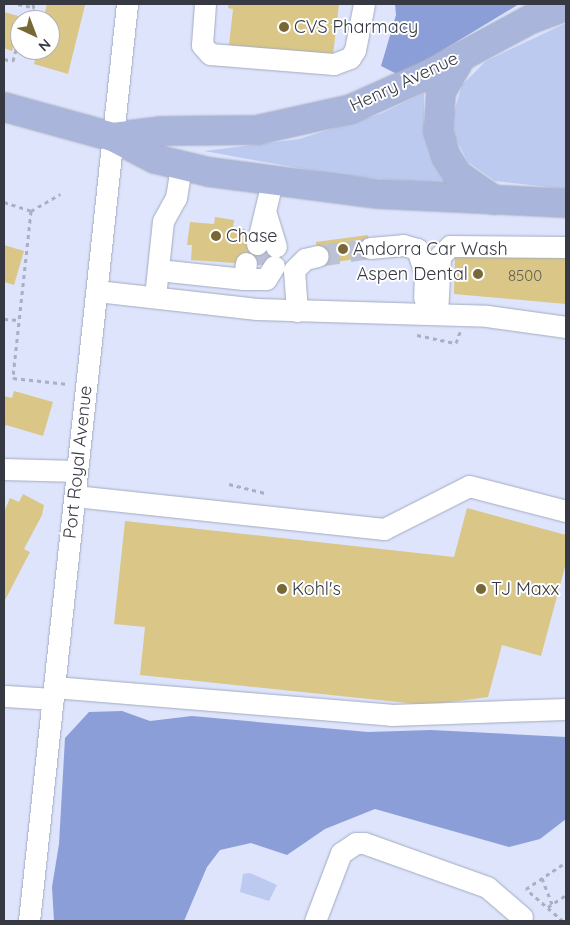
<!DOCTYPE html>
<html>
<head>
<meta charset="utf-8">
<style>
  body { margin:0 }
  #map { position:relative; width:570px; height:925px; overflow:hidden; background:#dde4fb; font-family:Quicksand,sans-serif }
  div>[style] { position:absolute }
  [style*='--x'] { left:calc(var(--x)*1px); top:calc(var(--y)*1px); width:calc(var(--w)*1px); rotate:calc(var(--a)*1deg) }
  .green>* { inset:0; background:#bdcaf0 }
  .forest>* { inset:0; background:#8c9ed7 }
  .building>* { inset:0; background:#dac787 }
  .minor-tunnel>* { height:21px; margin-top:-10.5px; transform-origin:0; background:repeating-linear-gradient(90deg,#bcc2d6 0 21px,transparent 0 32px) }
  .path>* { height:3px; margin-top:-1.5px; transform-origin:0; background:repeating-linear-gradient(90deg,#aab0c2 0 4px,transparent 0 8px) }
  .roads { filter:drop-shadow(0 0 1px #a3abc0) drop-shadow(0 0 1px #a3abc0) }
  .minor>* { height:21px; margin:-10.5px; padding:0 10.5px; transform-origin:10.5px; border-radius:10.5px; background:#fff }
  .major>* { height:28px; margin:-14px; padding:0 14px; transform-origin:14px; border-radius:14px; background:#a9b5db }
  .dots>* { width:14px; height:14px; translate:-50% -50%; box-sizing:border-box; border:2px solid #fff; border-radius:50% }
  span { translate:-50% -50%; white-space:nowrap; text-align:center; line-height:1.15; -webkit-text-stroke:4px #fff; paint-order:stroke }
  .number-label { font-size:15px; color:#5f5c53 }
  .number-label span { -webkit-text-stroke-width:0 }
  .poi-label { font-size:18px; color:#363942 }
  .left { translate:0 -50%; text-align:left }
  .right { translate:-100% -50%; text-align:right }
  .street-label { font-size:18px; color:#363942 }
  .frame { position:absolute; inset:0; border:5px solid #363942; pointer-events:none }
  .north { position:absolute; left:10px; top:10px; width:50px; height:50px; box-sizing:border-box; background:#fff; border:1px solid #afb0b3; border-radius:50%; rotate:137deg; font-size:14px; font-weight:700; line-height:20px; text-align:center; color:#363942 }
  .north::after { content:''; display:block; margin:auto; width:18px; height:22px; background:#776836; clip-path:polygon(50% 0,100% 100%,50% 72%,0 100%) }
</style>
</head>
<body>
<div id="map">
  <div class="green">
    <div style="clip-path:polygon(566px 23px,566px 189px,495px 181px,468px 162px,454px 135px,452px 119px,462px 85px,486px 61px)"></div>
    <div style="clip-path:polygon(424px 93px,424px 132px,447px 184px,337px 175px,204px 151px,299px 139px,380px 114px)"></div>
    <div style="clip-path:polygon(250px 873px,277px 885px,269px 901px,240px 892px,243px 874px)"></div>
  </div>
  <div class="forest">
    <div style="clip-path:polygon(395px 4px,519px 4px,418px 65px,397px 74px,381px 66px,396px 15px)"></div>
    <div style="clip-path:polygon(122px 711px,150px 721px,192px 716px,368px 732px,431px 730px,566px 737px,566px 819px,540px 839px,509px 847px,375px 809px,325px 829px,287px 855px,251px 843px,220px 850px,207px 867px,184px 921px,54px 921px,52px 887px,59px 844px,65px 738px,89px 712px)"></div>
  </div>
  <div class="building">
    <div style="clip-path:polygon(47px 4px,85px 5px,68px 74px,34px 64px,38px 50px,50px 50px,50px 20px,43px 20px)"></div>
    <div style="clip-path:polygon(229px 4px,339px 4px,333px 55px,229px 45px,233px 9px,228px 8px)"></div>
    <div style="clip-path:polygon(4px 12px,22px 17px,12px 51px,4px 48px)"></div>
    <div style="clip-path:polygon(215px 217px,234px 220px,233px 228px,245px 229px,243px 243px,280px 247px,278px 266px,191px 260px,192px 245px,187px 245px,190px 222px,214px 224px)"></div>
    <div style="clip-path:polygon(368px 235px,370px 252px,388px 255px,319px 264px,316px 242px)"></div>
    <div style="clip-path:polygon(4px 245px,24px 251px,14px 285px,4px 282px)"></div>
    <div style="clip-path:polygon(455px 252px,566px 256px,566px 304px,454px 294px)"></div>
    <div style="clip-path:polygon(14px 391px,53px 402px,43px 436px,6px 425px,4px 430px,4px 396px,12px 398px)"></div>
    <div style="clip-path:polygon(23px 494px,44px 505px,42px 515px,24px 549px,30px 552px,4px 602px,4px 512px,10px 498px,19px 502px)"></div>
    <div style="clip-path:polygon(467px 508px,566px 535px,566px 563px,541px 656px,502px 645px,488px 697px,427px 705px,140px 675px,145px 627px,114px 624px,125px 521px,454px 557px)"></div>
  </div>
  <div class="minor-tunnel">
    <div style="--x:318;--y:256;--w:53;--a:-8.7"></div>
    <div style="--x:264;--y:265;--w:20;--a:-84"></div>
  </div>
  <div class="path">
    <div style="--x:18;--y:4;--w:17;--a:13"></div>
    <div style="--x:33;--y:4;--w:16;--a:79"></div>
    <div style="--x:4;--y:59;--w:9;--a:13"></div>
    <div style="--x:13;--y:61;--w:27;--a:-75"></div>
    <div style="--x:4;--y:202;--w:28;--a:18"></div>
    <div style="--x:31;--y:211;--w:168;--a:96.2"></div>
    <div style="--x:13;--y:378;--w:55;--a:6.2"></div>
    <div style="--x:31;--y:211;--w:34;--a:-30"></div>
    <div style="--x:4;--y:319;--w:15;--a:4"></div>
    <div style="--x:417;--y:335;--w:40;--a:12"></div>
    <div style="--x:456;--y:343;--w:12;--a:-70"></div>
    <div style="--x:229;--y:484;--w:37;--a:14"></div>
    <div style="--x:542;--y:878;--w:28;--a:69"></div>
    <div style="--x:548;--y:907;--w:22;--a:-34"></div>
    <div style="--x:563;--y:921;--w:49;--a:-139.1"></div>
    <div style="--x:526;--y:889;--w:48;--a:-34"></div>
  </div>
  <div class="roads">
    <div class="minor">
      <div style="--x:205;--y:4;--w:41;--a:94.2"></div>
      <div style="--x:202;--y:45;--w:12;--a:48"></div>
      <div style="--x:210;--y:54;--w:124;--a:4.6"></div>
      <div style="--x:334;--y:64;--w:17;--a:-21"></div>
      <div style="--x:350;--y:58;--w:9;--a:-58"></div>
      <div style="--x:355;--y:50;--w:47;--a:-78.9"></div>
      <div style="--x:266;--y:214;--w:34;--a:73"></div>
      <div style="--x:257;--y:244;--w:64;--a:-76.4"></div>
      <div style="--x:370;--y:248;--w:33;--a:-5"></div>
      <div style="--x:403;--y:245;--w:15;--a:16"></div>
      <div style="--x:417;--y:249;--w:25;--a:72"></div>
      <div style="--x:425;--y:273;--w:25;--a:92"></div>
      <div style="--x:158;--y:270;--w:86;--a:6"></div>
      <div style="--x:244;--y:279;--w:16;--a:-83"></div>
      <div style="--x:244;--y:279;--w:22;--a:0"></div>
      <div style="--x:266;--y:279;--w:15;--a:-58"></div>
      <div style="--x:97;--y:291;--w:161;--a:6.4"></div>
      <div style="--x:257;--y:309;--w:230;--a:1.7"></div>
      <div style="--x:487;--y:316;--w:80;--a:7.9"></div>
      <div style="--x:155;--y:297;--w:76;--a:-84"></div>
      <div style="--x:163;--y:221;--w:26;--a:-61"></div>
      <div style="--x:176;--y:198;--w:31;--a:-81"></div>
      <div style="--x:297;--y:311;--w:41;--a:-94.2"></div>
      <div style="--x:294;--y:270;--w:16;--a:-45"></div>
      <div style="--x:305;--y:259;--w:13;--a:-13"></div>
      <div style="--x:437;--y:314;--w:58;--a:-87"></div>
      <div style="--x:440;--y:256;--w:14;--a:-45"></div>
      <div style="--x:450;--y:246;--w:116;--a:0.5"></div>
      <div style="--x:4;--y:469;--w:73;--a:1.6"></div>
      <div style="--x:75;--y:496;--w:311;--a:6.1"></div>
      <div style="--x:384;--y:529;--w:95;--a:-26.8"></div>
      <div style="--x:469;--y:486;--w:100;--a:14.5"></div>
      <div style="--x:54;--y:687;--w:338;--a:4.7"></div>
      <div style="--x:391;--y:715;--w:175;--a:-2"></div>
      <div style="--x:6;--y:696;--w:47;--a:3.7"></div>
      <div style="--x:29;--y:921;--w:922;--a:-83.9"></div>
      <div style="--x:315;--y:921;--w:73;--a:-69.1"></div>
      <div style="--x:341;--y:853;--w:18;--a:-34"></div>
      <div style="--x:356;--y:843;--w:8;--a:0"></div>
      <div style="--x:364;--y:843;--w:131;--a:19.7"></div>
      <div style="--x:487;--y:887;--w:46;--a:40.6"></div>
    </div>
    <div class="major">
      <div style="--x:462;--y:56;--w:42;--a:120.3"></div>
      <div style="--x:441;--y:92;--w:39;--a:94"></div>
      <div style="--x:438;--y:131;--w:26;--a:72"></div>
      <div style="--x:446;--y:156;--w:22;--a:58"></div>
      <div style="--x:458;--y:175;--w:44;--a:34.8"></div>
      <div style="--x:4;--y:107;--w:113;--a:15.4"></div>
      <div style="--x:113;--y:137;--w:47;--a:27.6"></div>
      <div style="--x:155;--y:159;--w:56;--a:13.5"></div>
      <div style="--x:209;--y:172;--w:171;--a:7.4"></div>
      <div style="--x:379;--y:194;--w:187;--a:2.8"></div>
      <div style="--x:113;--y:137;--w:48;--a:-7.1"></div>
      <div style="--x:161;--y:131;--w:96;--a:-0.6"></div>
      <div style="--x:257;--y:130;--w:96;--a:-12.6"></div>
      <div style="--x:351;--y:109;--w:85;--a:-24.2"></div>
      <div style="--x:429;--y:74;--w:116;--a:-28.3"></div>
      <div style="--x:531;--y:19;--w:37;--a:-20"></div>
    </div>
  </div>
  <div class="dots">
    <div style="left:284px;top:27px;background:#776836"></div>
    <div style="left:216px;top:236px;background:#776836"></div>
    <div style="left:343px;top:249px;background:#776836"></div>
    <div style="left:478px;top:274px;background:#776836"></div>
    <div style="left:282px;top:589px;background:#776836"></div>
    <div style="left:481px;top:589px;background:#776836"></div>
  </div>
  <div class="number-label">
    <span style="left:525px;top:276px">8500</span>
  </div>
  <div class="poi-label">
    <span class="left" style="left:294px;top:27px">CVS Pharmacy</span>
    <span class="left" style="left:226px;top:236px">Chase</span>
    <span class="left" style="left:353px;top:249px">Andorra Car Wash</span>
    <span class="right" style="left:468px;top:274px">Aspen Dental</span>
    <span class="left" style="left:292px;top:589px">Kohl's</span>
    <span class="left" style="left:491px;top:589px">TJ Maxx</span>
  </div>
  <div class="street-label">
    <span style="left:404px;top:82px;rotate:-25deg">Henry Avenue</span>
    <span style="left:78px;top:462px;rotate:-84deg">Port Royal Avenue</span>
  </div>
  <div class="frame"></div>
  <div class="north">N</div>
</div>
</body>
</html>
